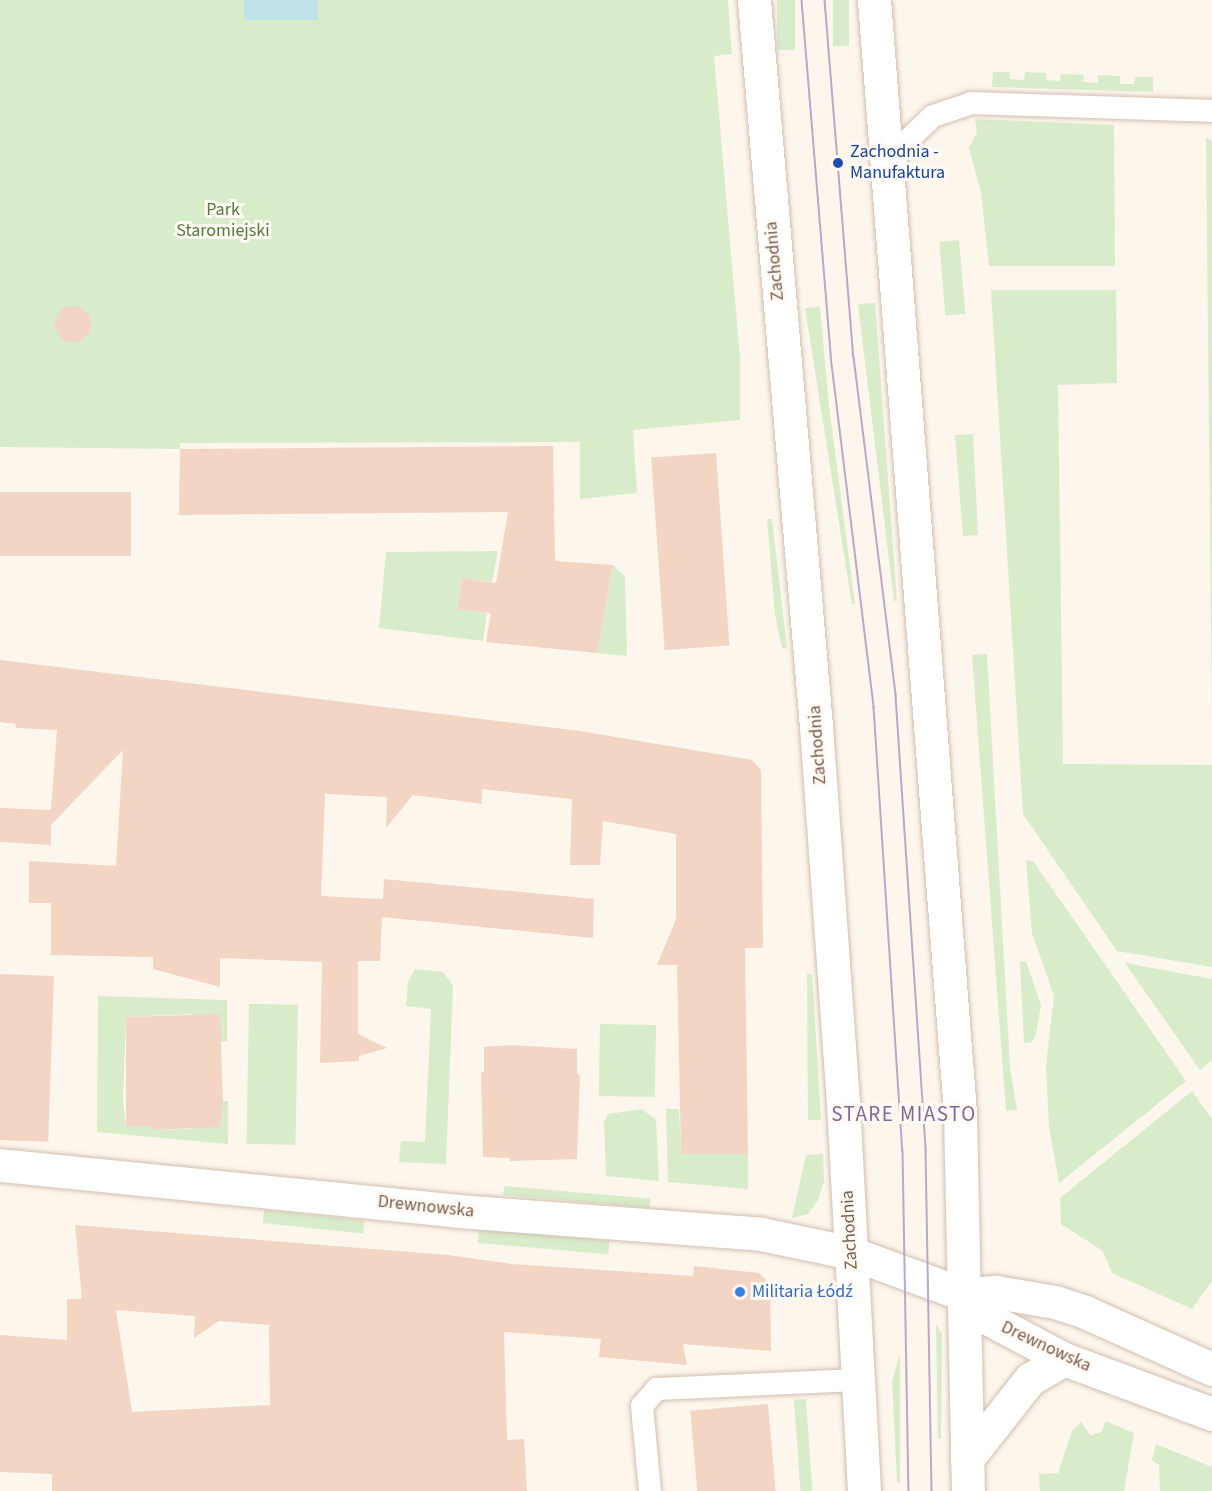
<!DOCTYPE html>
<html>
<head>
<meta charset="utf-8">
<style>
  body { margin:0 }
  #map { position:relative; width:1212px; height:1491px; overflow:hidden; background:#fdf6ec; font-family:"Source Sans 3",sans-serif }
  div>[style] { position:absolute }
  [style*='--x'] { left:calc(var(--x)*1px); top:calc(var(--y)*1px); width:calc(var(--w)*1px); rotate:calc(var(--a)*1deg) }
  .green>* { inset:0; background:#d8ecc9; transform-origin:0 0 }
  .water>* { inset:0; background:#bfe3e8; transform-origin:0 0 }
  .building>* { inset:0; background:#f3d5c3; transform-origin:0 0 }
  .round { border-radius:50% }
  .roads { filter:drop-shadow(0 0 2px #d1beb0) drop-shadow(0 0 2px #d1beb0) }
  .lane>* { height:22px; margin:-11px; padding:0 11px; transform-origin:11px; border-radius:11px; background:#fff }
  .street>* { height:33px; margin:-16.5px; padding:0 16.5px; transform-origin:16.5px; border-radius:16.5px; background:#fff }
  .secondary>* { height:33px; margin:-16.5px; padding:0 16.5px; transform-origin:16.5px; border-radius:16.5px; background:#fff }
  .tram>* { height:1.5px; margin:-0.75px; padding:0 0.75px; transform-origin:0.75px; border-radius:0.75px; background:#b9a8c9 }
  .dots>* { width:16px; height:16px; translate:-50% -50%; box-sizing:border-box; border:3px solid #fffaf3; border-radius:50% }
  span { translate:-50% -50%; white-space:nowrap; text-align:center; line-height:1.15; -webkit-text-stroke:6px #fffaf3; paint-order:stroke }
  .transit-label { font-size:18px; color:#164399 }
  .left { translate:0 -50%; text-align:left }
  .park-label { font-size:18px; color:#537a41 }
  .street-label { font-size:18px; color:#7a5c4d }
  .shop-label { font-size:18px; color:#366cbe }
  .quarter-label { font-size:21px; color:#846695; letter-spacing:1.5px }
</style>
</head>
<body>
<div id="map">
  <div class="green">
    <div style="clip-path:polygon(0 0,728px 0,732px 54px,714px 56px,740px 358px,740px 420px,633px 430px,637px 493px,580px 499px,580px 442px,180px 443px,180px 449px,0 447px)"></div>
    <div style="left:777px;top:0;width:18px;height:50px"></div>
    <div style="left:833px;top:0;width:16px;height:46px"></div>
    <div style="clip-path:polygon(993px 72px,1010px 72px,1010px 79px,1024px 80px,1025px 72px,1046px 73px,1046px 80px,1060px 81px,1061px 74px,1084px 75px,1083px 82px,1098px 83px,1098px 75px,1120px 76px,1120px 84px,1134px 84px,1135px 77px,1153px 77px,1153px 92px,992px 87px)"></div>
    <div style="clip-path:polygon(975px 119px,1114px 125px,1115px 266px,989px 266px,981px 192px,969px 148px,977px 132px)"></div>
    <div style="clip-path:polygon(1206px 137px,1212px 141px,1212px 723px)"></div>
    <div style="left:959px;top:240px;width:74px;height:20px;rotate:85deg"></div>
    <div style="clip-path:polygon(991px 290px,1116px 290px,1117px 383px,1058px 385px,1063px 764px,1212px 765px,1212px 967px,1117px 951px,1023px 814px)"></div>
    <div style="clip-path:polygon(875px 303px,897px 601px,894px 601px,858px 304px)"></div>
    <div style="clip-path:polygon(820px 307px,829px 406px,855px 604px,852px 605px,805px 308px)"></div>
    <div style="clip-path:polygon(973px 434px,978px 535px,963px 536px,955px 435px)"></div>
    <div style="clip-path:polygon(767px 519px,772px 519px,787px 648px,782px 648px,775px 615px)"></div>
    <div style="clip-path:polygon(498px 551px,492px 582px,462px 578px,458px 608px,487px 613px,483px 641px,379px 628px,386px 552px)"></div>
    <div style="clip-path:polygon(613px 565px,625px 577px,627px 656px,597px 653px)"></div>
    <div style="clip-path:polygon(987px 654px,1010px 1068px,1017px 1110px,1006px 1111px,972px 655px)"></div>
    <div style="clip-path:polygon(1026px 860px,1033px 861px,1186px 1081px,1059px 1183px,1049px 1126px,1046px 1066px,1054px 996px,1032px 933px)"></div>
    <div style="clip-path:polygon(1026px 961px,1041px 1005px,1036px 1034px,1032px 1042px,1024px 1043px,1020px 962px)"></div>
    <div style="clip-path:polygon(1125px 963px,1212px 979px,1212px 1060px,1200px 1070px)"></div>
    <div style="clip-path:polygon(415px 969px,443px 972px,453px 985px,446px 1164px,399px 1162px,401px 1141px,425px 1142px,431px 1009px,406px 1006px,408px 982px)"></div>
    <div style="clip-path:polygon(807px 974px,812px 974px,821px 1120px,808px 1120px)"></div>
    <div style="clip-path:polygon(98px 996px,227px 1000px,227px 1041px,220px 1042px,192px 1014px,126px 1017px,123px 1101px,126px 1126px,154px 1126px,154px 1130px,192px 1129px,221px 1101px,228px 1101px,228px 1144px,97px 1132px)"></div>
    <div style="left:249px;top:1004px;width:49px;height:140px;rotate:1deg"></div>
    <div style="left:600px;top:1024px;width:56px;height:72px;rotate:1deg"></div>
    <div style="clip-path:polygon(1192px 1091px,1212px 1119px,1212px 1281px,1192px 1309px,1112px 1273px,1103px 1251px,1061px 1224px,1060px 1198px)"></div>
    <div style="clip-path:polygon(642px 1109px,656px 1120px,659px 1181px,606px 1176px,604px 1122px,608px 1114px)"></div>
    <div style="clip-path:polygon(666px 1109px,679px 1109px,681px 1153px,748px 1154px,748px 1189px,668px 1182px)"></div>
    <div style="clip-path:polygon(823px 1154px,824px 1182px,818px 1200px,808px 1214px,792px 1218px,806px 1155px)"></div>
    <div style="left:504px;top:1186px;width:147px;height:9px;rotate:5deg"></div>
    <div style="left:264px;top:1210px;width:101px;height:13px;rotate:6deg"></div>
    <div style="left:479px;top:1229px;width:131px;height:14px;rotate:5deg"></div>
    <div style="clip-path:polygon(936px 1324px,942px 1334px,941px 1439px,938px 1439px)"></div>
    <div style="clip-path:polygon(900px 1353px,900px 1482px,897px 1483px,892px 1382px)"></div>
    <div style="left:806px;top:1399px;width:92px;height:12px;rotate:86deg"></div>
    <div style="clip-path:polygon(1105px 1421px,1134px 1433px,1124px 1491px,1040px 1491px,1039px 1474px,1058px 1473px,1072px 1431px,1081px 1422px,1091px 1436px,1102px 1431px)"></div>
    <div style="clip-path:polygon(1156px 1444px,1212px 1467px,1212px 1491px,1160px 1491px,1159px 1465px,1152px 1460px)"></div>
  </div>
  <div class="water">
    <div style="left:244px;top:0;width:74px;height:20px"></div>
  </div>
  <div class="building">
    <div class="round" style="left:55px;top:306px;width:36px;height:36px"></div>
    <div style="clip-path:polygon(553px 446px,555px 561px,613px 565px,597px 653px,486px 642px,491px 613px,458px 609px,462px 578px,496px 583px,508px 512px,179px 515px,180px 449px)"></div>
    <div style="left:716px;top:453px;width:193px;height:65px;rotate:86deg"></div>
    <div style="left:131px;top:492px;width:64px;height:131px;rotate:90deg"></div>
    <div style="clip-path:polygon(0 660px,580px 731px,752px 760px,761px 770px,763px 948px,745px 948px,748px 1154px,681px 1154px,677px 965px,657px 965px,676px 919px,676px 834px,603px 821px,600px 865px,570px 865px,572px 799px,482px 789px,482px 804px,413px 795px,386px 828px,387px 797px,325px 794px,321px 896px,383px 899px,384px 879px,594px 899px,593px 938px,382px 917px,380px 961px,358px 961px,358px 1034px,387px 1048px,359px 1056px,359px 1061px,320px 1063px,322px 962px,220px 958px,220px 987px,153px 969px,153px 957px,51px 955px,51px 903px,29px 903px,29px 861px,116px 866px,123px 750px,51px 825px,51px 845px,0 842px,0 808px,51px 810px,57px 730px,16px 728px,15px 724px,0 722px)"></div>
    <div style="left:0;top:974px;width:54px;height:166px;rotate:2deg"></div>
    <div style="clip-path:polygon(220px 1014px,223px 1101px,220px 1127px,153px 1130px,154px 1126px,126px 1126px,126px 1017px)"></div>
    <div style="clip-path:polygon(510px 1045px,577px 1049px,577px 1075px,580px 1075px,577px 1159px,510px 1161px,510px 1158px,483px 1157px,481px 1072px,484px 1072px,484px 1047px)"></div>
    <div style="clip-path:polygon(evenodd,75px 1225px,448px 1255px,511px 1264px,693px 1276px,694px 1266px,759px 1273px,770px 1284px,771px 1351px,683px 1344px,687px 1365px,599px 1357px,601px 1339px,504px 1332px,507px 1440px,524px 1439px,527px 1491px,52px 1491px,52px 1474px,0 1472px,0 1335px,67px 1340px,67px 1299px,82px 1299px,75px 1225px,116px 1310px,195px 1316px,194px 1338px,219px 1321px,269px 1325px,270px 1405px,132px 1412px,116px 1310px)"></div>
    <div style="left:768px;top:1404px;width:87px;height:78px;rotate:85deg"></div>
  </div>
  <div class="roads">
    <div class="lane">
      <div style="--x:888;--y:171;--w:36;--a:-58"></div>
      <div style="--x:907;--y:141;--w:36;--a:-44"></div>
      <div style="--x:933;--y:116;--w:41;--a:-18.4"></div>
      <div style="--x:972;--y:103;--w:240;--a:1.9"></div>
      <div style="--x:650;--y:1491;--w:85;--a:-95.4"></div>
      <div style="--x:642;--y:1406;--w:23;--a:-49"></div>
      <div style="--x:657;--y:1389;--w:200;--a:-2.6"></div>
    </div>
    <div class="street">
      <div style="--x:0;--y:1165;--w:460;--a:5.7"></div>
      <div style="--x:458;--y:1211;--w:304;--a:4.3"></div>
      <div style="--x:761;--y:1234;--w:92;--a:11.9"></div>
    </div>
    <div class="secondary">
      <div style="--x:754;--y:0;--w:729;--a:85.12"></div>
      <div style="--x:816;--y:726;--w:378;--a:85.9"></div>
      <div style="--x:843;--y:1103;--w:389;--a:86.9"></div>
      <div style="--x:874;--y:0;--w:1115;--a:85.58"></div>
      <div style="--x:960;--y:1112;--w:379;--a:88.8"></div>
      <div style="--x:851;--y:1253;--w:121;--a:20.2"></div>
      <div style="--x:965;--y:1295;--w:34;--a:45"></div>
      <div style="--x:989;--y:1319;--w:85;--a:28.1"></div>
      <div style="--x:1064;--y:1359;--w:158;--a:20.4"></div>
      <div style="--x:965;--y:1295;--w:31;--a:-6"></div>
      <div style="--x:996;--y:1292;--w:60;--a:9.6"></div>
      <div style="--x:1055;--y:1302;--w:32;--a:18"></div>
      <div style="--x:1085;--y:1312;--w:139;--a:24.2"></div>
      <div style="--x:967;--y:1459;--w:102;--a:-51.8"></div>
      <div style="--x:1030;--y:1379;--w:39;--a:-30"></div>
    </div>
  </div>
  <div class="tram">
    <div style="--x:802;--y:0;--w:357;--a:85.3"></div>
    <div style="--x:831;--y:356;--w:354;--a:83"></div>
    <div style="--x:874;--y:707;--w:445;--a:86.3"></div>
    <div style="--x:903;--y:1151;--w:340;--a:89"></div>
    <div style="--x:825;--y:0;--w:358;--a:85.4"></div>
    <div style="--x:854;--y:357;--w:342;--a:82.9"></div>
    <div style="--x:896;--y:696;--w:454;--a:86.2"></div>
    <div style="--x:926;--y:1149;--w:342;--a:89"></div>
  </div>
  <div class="dots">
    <div style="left:838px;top:163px;background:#1a4fb4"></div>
    <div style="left:740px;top:1292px;background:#3f7fe0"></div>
  </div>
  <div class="transit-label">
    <span class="left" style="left:850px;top:163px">Zachodnia -<br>Manufaktura</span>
  </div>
  <div class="park-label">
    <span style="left:223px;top:221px">Park<br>Staromiejski</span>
  </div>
  <div class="street-label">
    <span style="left:775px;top:261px;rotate:-95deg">Zachodnia</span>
    <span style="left:818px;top:745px;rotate:-94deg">Zachodnia</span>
    <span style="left:426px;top:1207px;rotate:6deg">Drewnowska</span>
    <span style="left:850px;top:1230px;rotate:-93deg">Zachodnia</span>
    <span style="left:1046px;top:1347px;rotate:25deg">Drewnowska</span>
  </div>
  <div class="shop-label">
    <span class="left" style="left:752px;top:1292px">Militaria Łódź</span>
  </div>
  <div class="quarter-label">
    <span style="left:904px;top:1114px">STARE MIASTO</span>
  </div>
</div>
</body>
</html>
